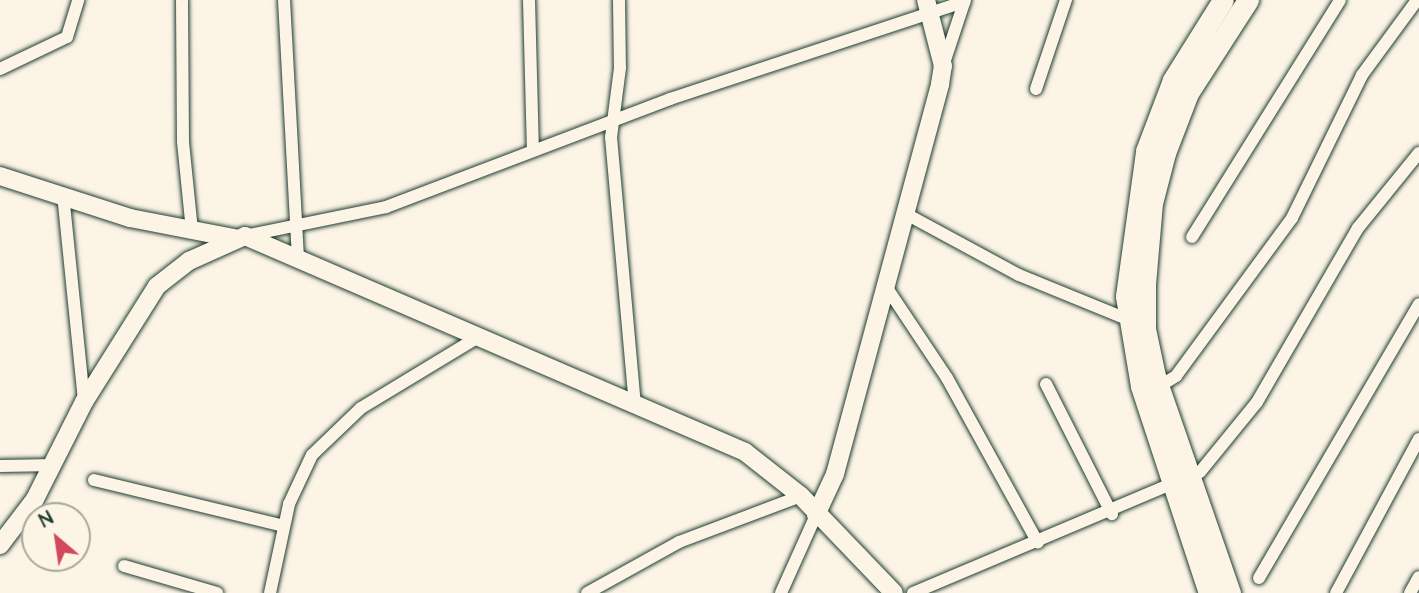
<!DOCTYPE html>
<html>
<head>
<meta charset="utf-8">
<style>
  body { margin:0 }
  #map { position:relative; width:1419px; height:593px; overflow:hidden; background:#fcf5e5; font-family:"Architects Daughter",sans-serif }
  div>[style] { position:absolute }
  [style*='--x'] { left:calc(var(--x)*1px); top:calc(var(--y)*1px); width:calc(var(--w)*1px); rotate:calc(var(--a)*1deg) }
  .roads { filter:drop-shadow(0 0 2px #1f3d34) drop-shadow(0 0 2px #1f3d34) }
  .street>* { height:12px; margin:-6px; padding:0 6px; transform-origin:6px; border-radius:6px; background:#fcf5e5 }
  .secondary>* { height:18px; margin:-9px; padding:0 9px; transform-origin:9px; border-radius:9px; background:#fcf5e5 }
  .primary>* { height:21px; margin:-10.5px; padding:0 10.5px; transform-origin:10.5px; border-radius:10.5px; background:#fcf5e5 }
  span { translate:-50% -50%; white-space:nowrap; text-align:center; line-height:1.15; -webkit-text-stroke:5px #fcf5e5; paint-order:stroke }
  .north { position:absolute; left:21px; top:502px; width:70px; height:70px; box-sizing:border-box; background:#fcf5e5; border:2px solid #a4ab9e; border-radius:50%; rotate:331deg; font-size:19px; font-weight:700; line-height:28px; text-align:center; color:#1f3d34 }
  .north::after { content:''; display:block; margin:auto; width:24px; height:32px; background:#d1495b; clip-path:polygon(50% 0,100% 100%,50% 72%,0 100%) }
</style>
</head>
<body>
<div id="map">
  <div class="roads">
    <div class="street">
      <div style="--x:182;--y:0;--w:142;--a:89.6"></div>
      <div style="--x:183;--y:142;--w:88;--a:84.2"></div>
      <div style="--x:284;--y:0;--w:256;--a:86.9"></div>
      <div style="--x:529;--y:0;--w:150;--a:88.5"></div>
      <div style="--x:619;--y:0;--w:68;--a:89.2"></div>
      <div style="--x:620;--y:68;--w:70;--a:97.4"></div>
      <div style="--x:611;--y:137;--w:270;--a:84.9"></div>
      <div style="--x:943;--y:66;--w:70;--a:-71.6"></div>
      <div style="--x:0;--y:69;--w:74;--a:-25.5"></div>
      <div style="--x:67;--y:37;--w:39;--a:-73"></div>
      <div style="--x:1036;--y:89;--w:94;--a:-71.4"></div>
      <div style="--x:63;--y:194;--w:209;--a:84.2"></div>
      <div style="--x:908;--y:215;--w:126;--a:28.4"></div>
      <div style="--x:1019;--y:275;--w:117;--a:22.2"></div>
      <div style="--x:245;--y:236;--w:144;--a:-11.6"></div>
      <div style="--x:386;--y:207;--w:304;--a:-20.8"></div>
      <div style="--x:670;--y:99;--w:310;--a:-18.3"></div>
      <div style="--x:1192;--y:237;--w:279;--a:-58"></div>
      <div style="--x:887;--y:288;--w:108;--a:56.3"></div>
      <div style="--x:947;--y:378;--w:188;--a:61.1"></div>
      <div style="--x:1046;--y:384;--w:146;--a:63.1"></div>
      <div style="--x:1158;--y:387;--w:21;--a:-31"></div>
      <div style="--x:1176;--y:376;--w:196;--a:-53.7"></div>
      <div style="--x:1292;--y:218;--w:159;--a:-63.9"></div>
      <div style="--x:1362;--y:75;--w:93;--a:-53.7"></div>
      <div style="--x:0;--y:466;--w:55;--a:-1"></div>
      <div style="--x:94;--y:480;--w:195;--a:13.6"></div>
      <div style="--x:124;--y:566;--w:97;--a:16.2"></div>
      <div style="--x:1259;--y:578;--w:317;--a:-59.7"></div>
      <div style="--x:270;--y:593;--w:91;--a:-77.9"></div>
      <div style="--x:289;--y:504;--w:54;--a:-64.9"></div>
      <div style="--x:312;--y:455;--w:68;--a:-43.8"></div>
      <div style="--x:361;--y:408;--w:133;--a:-31.2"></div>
      <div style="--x:587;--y:593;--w:105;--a:-29"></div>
      <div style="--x:679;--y:542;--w:130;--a:-20.7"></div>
      <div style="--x:781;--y:593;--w:85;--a:-65.8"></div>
      <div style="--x:913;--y:593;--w:311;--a:-22.9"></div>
      <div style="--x:1200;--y:472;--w:90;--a:-50.8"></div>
      <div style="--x:1257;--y:402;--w:201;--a:-59.9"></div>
      <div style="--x:1358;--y:228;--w:97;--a:-50.9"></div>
      <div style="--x:1336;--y:593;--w:175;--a:-61.7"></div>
      <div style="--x:1410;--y:593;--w:18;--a:-61"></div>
    </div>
    <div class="secondary">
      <div style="--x:0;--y:176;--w:137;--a:17.9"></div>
      <div style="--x:130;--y:218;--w:106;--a:10.9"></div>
      <div style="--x:816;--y:515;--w:45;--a:-65.1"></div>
      <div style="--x:835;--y:474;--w:404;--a:-74.9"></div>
      <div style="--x:940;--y:84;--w:18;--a:-81"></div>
      <div style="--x:943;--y:66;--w:68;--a:-104.4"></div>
      <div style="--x:0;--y:545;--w:58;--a:-52.7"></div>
      <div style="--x:35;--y:499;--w:109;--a:-63.2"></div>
      <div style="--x:84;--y:402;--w:137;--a:-57.8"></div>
      <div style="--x:157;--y:286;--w:41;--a:-38"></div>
      <div style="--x:189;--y:261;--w:61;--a:-24.1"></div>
      <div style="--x:245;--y:236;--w:545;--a:23.36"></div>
      <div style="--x:745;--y:452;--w:71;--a:38.2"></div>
      <div style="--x:801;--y:496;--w:134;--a:46.2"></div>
    </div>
    <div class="primary">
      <div style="--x:1209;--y:593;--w:218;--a:-108.2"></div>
      <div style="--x:1141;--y:386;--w:91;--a:-99.5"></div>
      <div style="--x:1126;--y:296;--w:146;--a:-82.1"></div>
      <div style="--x:1146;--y:151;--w:76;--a:-69.2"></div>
      <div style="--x:1173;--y:80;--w:94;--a:-58"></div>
      <div style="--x:1230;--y:593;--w:230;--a:-109.1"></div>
      <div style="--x:1155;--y:376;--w:48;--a:-102"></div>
      <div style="--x:1145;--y:329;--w:45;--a:-90"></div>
      <div style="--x:1145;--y:284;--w:81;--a:-85.1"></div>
      <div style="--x:1152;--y:203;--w:52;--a:-75.4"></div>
      <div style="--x:1165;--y:153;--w:64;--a:-69"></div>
      <div style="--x:1188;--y:93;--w:111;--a:-57.2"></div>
    </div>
  </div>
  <div class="north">N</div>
</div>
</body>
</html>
